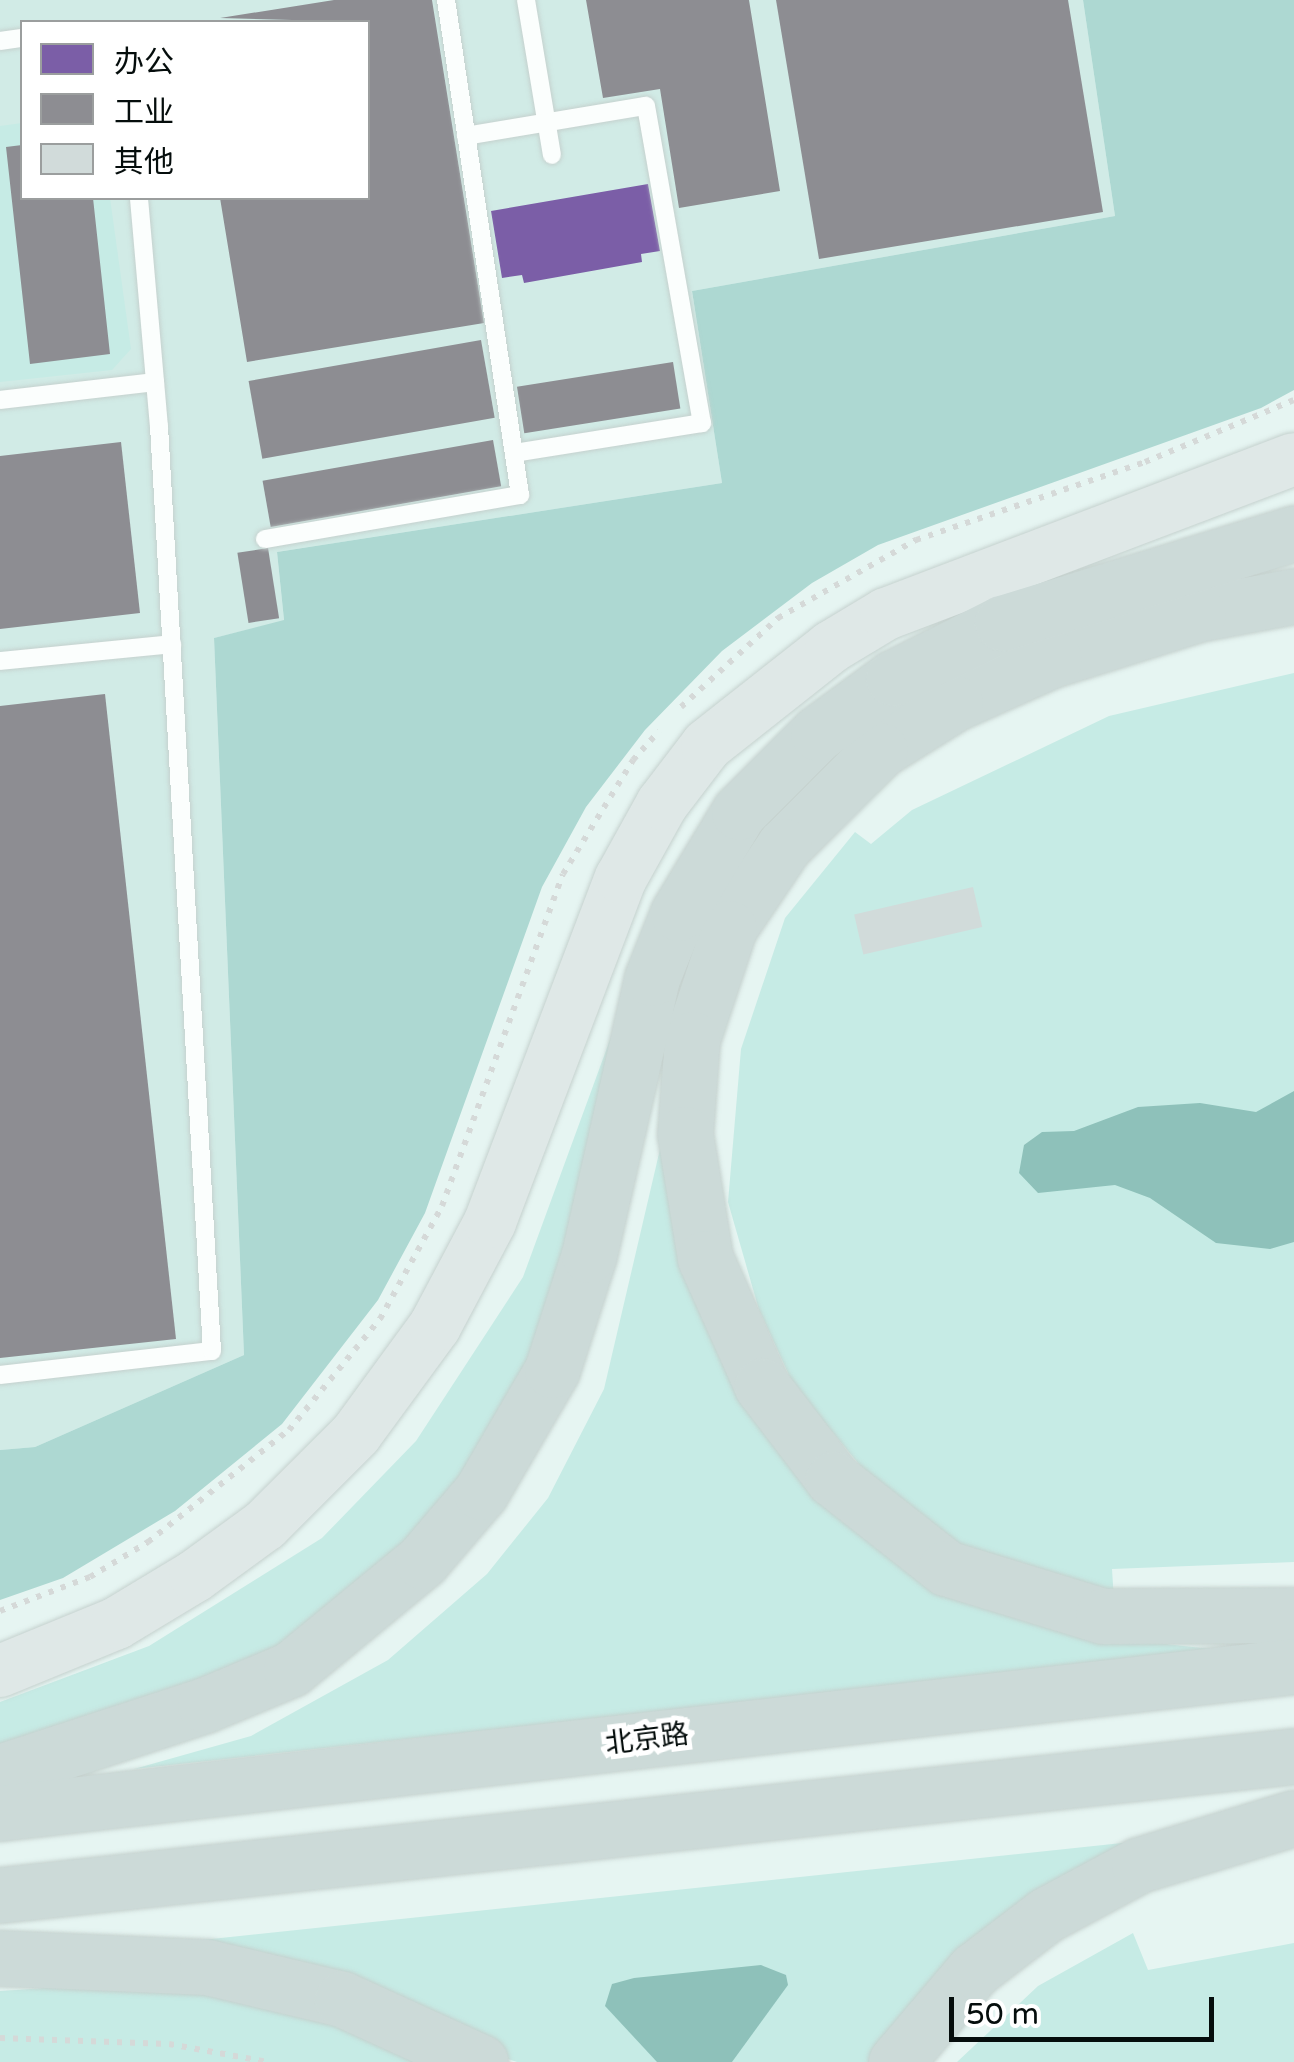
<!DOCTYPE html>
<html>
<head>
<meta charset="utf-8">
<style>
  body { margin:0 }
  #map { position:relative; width:1294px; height:2062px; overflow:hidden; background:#e6f5f2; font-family:"Varela Round","Noto Sans SC",sans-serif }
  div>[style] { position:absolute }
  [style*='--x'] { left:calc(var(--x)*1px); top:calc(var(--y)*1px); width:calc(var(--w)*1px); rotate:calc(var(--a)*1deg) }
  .built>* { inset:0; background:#d1ebe6 }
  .green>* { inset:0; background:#c6ebe5 }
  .forest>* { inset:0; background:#add8d2 }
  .water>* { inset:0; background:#8ec1ba }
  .offices>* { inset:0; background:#7b5ea7 }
  .industry>* { inset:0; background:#8d8d92; transform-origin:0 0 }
  .building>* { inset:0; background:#d1dbda; transform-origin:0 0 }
  .path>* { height:6px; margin-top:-3px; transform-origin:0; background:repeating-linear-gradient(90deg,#d5d9d8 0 5px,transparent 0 13px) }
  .roads { filter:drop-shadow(0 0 2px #c5d1ce) drop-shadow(0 0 2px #c5d1ce) }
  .lane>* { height:18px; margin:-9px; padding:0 9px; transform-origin:9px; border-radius:9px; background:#fbfefd }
  .primary>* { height:52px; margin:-26px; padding:0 26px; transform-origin:26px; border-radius:26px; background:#dfe8e7 }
  .highway>* { height:55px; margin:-27.5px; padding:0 27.5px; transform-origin:27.5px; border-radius:27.5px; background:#ccdad8 }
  span { translate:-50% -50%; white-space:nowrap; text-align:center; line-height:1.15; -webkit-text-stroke:10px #fff; paint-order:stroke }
  .street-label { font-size:28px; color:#050d0c }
  .legend { position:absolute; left:20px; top:20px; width:350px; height:180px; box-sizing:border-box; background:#fff; border:2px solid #9b9e9e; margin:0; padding:12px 18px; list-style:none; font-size:30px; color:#050d0c }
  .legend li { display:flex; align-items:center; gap:20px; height:50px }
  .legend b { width:50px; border:2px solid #9b9e9e }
  .scale { position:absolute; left:949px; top:1997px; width:265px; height:45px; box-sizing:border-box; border:5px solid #050d0c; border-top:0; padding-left:12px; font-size:30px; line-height:35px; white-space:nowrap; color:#050d0c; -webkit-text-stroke:8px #fff; paint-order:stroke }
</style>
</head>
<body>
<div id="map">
  <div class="built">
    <div style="clip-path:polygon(evenodd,0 0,1083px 0,1115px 216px,692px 291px,722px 483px,277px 552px,284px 621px,214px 638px,244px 1355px,35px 1447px,0 1450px,0 0,22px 22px,368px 22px,368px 198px,22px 198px,22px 22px)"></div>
  </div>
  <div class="green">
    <div style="clip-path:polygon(22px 123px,22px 198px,110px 198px,131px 349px,112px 370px,0 382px,0 126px)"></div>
    <div style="clip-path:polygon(1294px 673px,1294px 1562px,1112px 1569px,1114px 1601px,953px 1543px,878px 1487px,794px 1386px,759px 1310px,728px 1202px,741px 1049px,785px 918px,855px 832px,871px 844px,912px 810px,1109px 716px)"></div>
    <div style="clip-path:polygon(644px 947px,544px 1371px,348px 1619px,0 1758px,0 1702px,149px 1646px,322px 1538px,416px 1441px,523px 1277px)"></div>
    <div style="clip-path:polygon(682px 1055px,765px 1426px,1067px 1633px,1220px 1650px,134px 1769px,251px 1736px,388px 1660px,487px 1574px,548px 1498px,604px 1389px)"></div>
    <div style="clip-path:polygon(1188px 1836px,881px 2062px,517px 2062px,174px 1943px)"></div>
    <div style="clip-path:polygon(1133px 1933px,1148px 1970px,1294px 1943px,1294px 2062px,957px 2062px,1038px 1986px)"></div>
    <div style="clip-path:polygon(76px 1986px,210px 1994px,302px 2010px,431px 2062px,0 2062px,0 1991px)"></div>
  </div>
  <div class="forest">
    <div style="clip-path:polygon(1083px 0,1294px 0,1294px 390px,1261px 408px,878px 545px,812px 583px,722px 651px,645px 730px,586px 807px,542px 887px,425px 1213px,378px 1300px,282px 1424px,175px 1511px,63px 1578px,0 1600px,0 1450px,35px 1447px,244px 1355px,214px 638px,284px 620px,277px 552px,722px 483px,692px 291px,1115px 216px)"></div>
  </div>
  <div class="water">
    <div style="clip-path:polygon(1294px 1091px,1294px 1242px,1270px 1249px,1216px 1243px,1150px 1198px,1115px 1185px,1038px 1193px,1019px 1173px,1024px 1145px,1042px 1132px,1074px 1131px,1138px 1107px,1200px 1103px,1256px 1112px)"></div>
    <div style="clip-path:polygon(761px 1965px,786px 1975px,788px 1985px,732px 2062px,657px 2062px,605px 2006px,612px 1984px,634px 1978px)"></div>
  </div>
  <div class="offices">
    <div style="clip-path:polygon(648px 184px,660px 251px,641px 254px,642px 262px,524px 283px,522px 275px,502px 278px,491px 211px)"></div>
  </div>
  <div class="industry">
    <div style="clip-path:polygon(334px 0,432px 0,484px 323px,247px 362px,220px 198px,368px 198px,368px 22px,220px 18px)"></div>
    <div style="clip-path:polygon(586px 0,749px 0,780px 191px,679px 208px,660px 89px,603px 98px)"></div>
    <div style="clip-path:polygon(776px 0,1068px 0,1103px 212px,819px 259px)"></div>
    <div style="clip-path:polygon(22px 145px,22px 198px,93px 198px,110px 354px,30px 364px,6px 147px)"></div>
    <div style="left:481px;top:340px;width:79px;height:236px;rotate:80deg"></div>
    <div style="left:673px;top:362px;width:47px;height:158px;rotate:81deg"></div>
    <div style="left:493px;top:440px;width:47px;height:234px;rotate:80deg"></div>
    <div style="clip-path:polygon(121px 442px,140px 613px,0 629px,0 456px)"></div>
    <div style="left:268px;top:548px;width:71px;height:31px;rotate:81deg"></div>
    <div style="clip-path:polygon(105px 694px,176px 1339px,0 1358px,0 706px)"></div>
  </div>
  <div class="building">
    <div style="left:973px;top:887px;width:41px;height:122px;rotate:77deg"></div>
  </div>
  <div class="path">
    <div style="--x:681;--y:707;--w:132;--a:-42.5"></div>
    <div style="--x:778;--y:618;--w:159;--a:-29.5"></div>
    <div style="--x:916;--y:540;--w:242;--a:-18.8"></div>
    <div style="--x:1145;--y:462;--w:161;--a:-22.6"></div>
    <div style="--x:0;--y:1611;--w:96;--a:-20.7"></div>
    <div style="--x:90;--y:1577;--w:68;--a:-31.1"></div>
    <div style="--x:148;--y:1542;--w:180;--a:-38.5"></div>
    <div style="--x:289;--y:1430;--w:144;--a:-50.7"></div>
    <div style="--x:380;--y:1319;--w:129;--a:-61.2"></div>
    <div style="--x:442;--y:1206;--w:353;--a:-70"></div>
    <div style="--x:563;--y:874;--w:134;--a:-58.4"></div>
    <div style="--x:633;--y:760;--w:39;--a:-48"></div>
    <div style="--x:0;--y:2038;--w:169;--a:2"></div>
    <div style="--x:169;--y:2044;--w:101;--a:10.3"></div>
  </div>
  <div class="roads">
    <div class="lane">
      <div style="--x:526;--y:0;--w:157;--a:80.5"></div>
      <div style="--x:0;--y:41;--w:22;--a:-8"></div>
      <div style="--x:466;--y:136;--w:182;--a:-9.5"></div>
      <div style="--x:646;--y:106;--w:322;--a:80"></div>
      <div style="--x:702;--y:423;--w:190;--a:170.9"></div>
      <div style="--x:0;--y:400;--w:156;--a:-6.6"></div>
      <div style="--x:265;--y:539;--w:259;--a:-9.8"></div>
      <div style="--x:520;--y:495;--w:501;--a:-98.5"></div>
      <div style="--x:0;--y:661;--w:173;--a:-5.6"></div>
      <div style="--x:0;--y:1375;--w:213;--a:-6.5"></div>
      <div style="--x:212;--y:1351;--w:926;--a:-93.28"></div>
      <div style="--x:159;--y:427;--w:230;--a:-95"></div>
    </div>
    <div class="primary">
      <div style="--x:0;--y:1671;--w:126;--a:-22.3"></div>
      <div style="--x:117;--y:1623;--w:91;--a:-31.1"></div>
      <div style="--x:195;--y:1576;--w:87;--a:-36.1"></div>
      <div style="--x:265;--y:1525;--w:129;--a:-45"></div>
      <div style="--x:356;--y:1434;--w:134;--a:-53.8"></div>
      <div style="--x:435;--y:1326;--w:118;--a:-62.1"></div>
      <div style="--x:490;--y:1222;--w:368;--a:-69.2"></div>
      <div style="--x:621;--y:878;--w:85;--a:-61"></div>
      <div style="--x:662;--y:804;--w:74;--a:-52.7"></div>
      <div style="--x:707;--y:745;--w:158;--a:-38.3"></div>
      <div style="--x:831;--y:647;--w:64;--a:-31"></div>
      <div style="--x:886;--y:614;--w:436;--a:-20.8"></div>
    </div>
    <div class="highway">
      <div style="--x:1294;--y:596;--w:98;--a:169.4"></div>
      <div style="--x:1198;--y:614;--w:151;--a:162.6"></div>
      <div style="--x:1054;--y:659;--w:108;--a:156"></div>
      <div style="--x:955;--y:703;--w:89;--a:147.9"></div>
      <div style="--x:880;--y:750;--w:136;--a:135"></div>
      <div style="--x:784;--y:846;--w:99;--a:123.9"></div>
      <div style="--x:729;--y:928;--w:117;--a:108.4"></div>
      <div style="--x:692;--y:1039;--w:95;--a:94.2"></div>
      <div style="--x:685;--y:1134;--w:126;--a:80.8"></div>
      <div style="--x:705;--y:1258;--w:140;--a:66"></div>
      <div style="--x:762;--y:1386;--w:117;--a:52.6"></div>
      <div style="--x:833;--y:1479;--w:144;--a:38.2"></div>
      <div style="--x:946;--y:1568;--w:164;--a:17"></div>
      <div style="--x:1103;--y:1616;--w:191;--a:-0.3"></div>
      <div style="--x:0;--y:1772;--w:216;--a:-18.1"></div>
      <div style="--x:205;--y:1705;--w:93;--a:-22.7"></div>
      <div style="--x:291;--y:1669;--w:170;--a:-39.5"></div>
      <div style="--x:422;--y:1561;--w:91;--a:-49.5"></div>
      <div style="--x:481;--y:1492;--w:141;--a:-59.8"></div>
      <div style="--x:552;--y:1370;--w:121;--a:-72.2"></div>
      <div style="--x:589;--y:1255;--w:284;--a:-77.2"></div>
      <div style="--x:652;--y:978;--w:70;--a:-68.2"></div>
      <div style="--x:678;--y:913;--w:118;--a:-58.9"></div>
      <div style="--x:739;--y:812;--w:112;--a:-45"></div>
      <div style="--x:818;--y:733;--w:93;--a:-36.3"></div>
      <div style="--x:893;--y:678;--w:122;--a:-26.8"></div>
      <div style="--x:1002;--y:623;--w:306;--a:-17.1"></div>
      <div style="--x:0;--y:1813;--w:1302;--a:-6.48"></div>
      <div style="--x:0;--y:1895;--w:1301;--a:-6.13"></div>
      <div style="--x:0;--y:1958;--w:207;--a:2.5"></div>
      <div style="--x:207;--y:1967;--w:139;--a:13.3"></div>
      <div style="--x:342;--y:1999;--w:152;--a:24.5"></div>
      <div style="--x:896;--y:2062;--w:121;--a:-49.7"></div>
      <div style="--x:974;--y:1970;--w:91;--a:-37.4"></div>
      <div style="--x:1046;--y:1915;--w:106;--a:-28.3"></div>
      <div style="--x:1139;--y:1865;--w:162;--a:-16.9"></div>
    </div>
  </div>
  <div class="street-label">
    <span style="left:647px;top:1739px;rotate:-7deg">北京路</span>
  </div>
  <ul class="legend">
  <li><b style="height:28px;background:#7b5ea7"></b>办公</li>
  <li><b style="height:28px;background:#8d8d92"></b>工业</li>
  <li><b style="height:28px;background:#d1dbda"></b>其他</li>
  </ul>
  <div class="scale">50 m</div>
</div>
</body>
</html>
